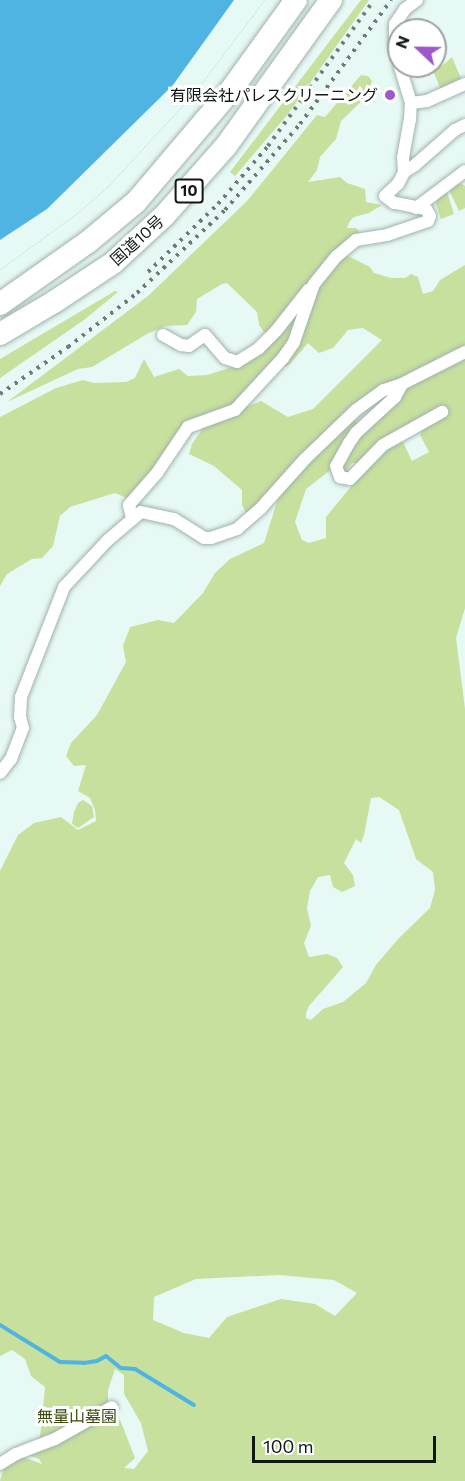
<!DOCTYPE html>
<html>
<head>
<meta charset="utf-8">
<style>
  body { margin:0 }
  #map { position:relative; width:465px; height:1481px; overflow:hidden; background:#e7f9f4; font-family:Commissioner,"Noto Sans JP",sans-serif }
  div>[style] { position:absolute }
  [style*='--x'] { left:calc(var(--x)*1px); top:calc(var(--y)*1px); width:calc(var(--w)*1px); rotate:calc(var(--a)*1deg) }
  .green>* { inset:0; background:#c7e09e }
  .water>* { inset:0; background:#50b4e2 }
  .pier>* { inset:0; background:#e7f9f4 }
  .stream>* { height:4px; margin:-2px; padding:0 2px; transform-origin:2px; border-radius:2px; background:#50b4e2 }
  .roads { filter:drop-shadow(0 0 2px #a0b2ad) drop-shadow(0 0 2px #a0b2ad) }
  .street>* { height:12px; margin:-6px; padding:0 6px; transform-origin:6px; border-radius:6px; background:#fff }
  .highway>* { height:22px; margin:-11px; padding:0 11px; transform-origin:11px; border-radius:11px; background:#fff }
  .rail>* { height:4px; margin-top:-2px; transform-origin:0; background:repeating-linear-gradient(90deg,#6e7a77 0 3px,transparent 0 9px) }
  .dots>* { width:16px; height:16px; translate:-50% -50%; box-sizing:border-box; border:3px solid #fff; border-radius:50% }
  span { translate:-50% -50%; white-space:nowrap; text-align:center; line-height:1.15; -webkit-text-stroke:6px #fff; paint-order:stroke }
  .shield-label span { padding:2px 4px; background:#fff; border:2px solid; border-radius:4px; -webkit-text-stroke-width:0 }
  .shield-label { font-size:15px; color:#101715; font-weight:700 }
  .poi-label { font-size:16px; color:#101715 }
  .right { translate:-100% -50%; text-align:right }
  .street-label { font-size:16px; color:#101715 }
  .park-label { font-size:16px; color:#37490c }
  .north { position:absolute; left:387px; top:18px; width:60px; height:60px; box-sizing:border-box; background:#fff; border:2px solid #9fa2a1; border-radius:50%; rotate:292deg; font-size:16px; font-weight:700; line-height:24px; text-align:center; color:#101715 }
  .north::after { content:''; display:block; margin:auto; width:21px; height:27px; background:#9e58cc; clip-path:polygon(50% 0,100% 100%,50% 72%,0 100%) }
  .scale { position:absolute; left:252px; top:1436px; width:184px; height:27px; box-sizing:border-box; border:3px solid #101715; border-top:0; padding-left:8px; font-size:18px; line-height:21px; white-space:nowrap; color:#101715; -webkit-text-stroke:4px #fff; paint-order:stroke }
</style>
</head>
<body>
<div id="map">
  <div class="green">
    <div style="clip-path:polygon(361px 0,369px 0,288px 114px,235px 176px,230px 172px)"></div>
    <div style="clip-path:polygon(452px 57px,462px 81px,441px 90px,432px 68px,443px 65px)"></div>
    <div style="clip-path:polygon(361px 75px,368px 76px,372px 81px,369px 90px,363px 100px,341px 121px,336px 139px,320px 157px,317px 170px,308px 182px,340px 177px,347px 183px,365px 189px,366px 202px,382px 205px,369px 213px,354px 217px,350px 221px,347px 228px,356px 228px,359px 232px,358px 236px,269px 334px,264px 332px,259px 325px,257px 312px,227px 283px,222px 284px,197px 299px,196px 312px,187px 325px,165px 326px,147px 334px,92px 367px,78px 369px,7px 402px,148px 296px,247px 201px,317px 115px,325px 117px)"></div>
    <div style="clip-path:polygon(458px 182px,465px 186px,465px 208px,459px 211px,450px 192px,452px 186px)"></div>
    <div style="clip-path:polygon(447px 192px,454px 214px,441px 219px,436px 204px,438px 198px)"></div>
    <div style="clip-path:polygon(341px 256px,348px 256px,370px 267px,374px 273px,391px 278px,405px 278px,411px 274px,418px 277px,423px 294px,433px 291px,440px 280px,465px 265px,465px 347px,379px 389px,247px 515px,242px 505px,242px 490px,214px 466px,189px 454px,192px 444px,207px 422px,261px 401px,288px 417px,313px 409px,382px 340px,363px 328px,348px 330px,333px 348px,319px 353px,308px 343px,289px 365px,285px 367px,283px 364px,318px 285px)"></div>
    <div style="clip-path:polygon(115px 291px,118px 292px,84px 320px,0 378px,0 359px)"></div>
    <div style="clip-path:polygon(307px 293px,291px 341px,232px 407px,200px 417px,129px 499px,115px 493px,70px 507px,60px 516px,53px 546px,42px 558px,32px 559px,7px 574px,0 586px,0 417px,56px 388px,83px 380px,94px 383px,126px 382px,135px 378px,144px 359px,154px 377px,179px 369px,188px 376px,207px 375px,235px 366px)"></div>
    <div style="clip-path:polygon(evenodd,465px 357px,465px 608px,456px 638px,465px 709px,465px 1481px,0 1481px,4px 1466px,23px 1457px,42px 1464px,39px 1459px,29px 1455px,28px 1446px,40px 1437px,45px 1387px,31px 1376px,25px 1359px,12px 1350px,0 1356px,0 871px,18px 835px,34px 823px,61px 817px,78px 830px,96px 821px,95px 810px,90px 798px,78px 791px,86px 765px,74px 766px,66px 756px,71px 743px,97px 715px,126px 662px,123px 646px,130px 627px,158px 620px,174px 623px,203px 593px,215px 573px,230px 559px,264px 543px,280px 492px,353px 418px,360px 425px,333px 468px,306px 489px,295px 522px,302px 540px,309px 543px,326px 538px,326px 517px,376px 456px,402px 440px,412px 461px,429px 452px,420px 435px,423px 426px,358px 463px,352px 463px,347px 470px,352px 473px,340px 472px,347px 449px,412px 383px,465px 357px,379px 797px,399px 810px,416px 859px,433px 872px,435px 890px,430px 908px,399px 938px,376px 965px,366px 983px,343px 1002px,323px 1009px,311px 1020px,306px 1018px,306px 1013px,309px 1006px,343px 967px,337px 958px,327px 954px,309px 957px,304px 943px,311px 926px,307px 908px,310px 891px,318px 877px,330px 875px,333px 887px,342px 892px,355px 886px,353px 875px,344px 863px,356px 839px,361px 843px,364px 835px,371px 798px,379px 797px,465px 357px,279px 1275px,334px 1280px,357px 1293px,335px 1316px,315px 1304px,281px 1299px,227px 1317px,209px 1338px,184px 1333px,153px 1320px,154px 1297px,196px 1279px,279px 1275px,465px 357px,115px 1369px,124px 1375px,124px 1394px,141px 1423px,148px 1451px,134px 1469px,124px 1468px,135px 1458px,116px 1409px,108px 1402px,108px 1390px,115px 1369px)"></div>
    <div style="clip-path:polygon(83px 800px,92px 806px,94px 817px,78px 828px,72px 824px,74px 812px,78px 803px)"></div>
  </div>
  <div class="water">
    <div style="clip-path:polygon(0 0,265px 0,194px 94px,108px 187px,77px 214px,0 270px)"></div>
  </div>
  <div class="pier">
    <div style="clip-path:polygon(234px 0,265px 0,194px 94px,108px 187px,77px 214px,0 270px,0 240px,47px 209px,173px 85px)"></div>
  </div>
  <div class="stream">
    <div style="--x:0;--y:1325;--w:70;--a:31.7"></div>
    <div style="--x:60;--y:1362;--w:24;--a:2"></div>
    <div style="--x:84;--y:1363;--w:13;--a:-9"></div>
    <div style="--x:97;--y:1361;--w:10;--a:-29"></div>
    <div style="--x:106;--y:1356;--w:19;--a:39"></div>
    <div style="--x:121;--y:1368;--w:14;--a:4"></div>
    <div style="--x:135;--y:1369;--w:69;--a:31.4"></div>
  </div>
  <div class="roads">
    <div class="street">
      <div style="--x:399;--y:61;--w:16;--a:-105"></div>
      <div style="--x:395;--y:46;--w:22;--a:-90"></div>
      <div style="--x:395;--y:24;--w:18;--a:-56"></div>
      <div style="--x:405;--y:9;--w:15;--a:-37"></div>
      <div style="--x:411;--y:103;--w:16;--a:-7"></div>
      <div style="--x:427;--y:101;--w:42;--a:-24.1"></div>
      <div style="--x:404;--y:172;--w:13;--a:-32"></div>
      <div style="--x:415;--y:165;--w:53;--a:-41.2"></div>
      <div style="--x:455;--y:130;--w:11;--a:-27"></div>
      <div style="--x:416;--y:208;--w:61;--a:-37.1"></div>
      <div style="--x:163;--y:335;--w:21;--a:29"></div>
      <div style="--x:181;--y:345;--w:8;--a:7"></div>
      <div style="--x:189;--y:346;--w:19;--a:-35"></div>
      <div style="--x:205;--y:335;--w:30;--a:49"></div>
      <div style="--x:225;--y:358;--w:13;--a:18"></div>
      <div style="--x:237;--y:362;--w:26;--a:-32"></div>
      <div style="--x:259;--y:348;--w:24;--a:-45"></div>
      <div style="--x:276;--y:331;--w:53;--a:-51.8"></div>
      <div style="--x:402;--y:384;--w:15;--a:118"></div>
      <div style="--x:395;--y:397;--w:53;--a:137.3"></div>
      <div style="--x:356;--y:433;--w:12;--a:125"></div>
      <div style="--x:349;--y:443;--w:26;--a:119"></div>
      <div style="--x:336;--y:466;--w:12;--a:70"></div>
      <div style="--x:340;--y:477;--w:10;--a:11"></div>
      <div style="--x:350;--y:479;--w:47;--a:-45.9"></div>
      <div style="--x:383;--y:445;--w:68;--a:-29.2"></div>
      <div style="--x:132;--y:518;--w:13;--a:-103"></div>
      <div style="--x:129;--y:505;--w:43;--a:-48.8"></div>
      <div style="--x:157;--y:473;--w:55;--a:-56"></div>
      <div style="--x:188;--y:427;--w:50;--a:-19.9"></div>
      <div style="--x:235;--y:410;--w:71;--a:-47.3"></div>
      <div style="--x:283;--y:358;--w:19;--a:-55"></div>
      <div style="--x:294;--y:342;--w:61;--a:-71"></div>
      <div style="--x:314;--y:284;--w:36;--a:-51"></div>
      <div style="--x:337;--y:256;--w:25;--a:-40"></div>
      <div style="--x:356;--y:240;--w:31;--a:-9"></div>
      <div style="--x:387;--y:235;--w:43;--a:-18.9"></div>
      <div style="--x:428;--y:221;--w:5;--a:-68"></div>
      <div style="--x:430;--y:216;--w:8;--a:-120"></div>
      <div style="--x:426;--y:209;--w:33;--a:-169"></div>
      <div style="--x:394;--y:203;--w:11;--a:-142"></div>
      <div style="--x:385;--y:196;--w:18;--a:-43"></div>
      <div style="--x:398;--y:184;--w:13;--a:-63"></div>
      <div style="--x:404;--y:172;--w:14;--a:-94"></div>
      <div style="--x:403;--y:158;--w:39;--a:-80"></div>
      <div style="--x:410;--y:120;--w:17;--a:-87"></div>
      <div style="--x:411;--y:103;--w:39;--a:-107"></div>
      <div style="--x:0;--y:773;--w:18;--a:-52"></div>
      <div style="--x:11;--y:759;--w:33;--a:-69"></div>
      <div style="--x:23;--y:728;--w:11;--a:-105"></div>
      <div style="--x:20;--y:717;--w:20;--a:-87"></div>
      <div style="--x:21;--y:697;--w:118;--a:-68.6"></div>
      <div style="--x:64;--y:587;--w:64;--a:-46.9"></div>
      <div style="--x:108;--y:540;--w:43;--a:-40.3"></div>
      <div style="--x:141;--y:512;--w:34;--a:12"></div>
      <div style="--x:174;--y:519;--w:36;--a:32"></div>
      <div style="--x:204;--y:538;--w:7;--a:0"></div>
      <div style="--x:211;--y:538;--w:28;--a:-19"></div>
      <div style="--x:237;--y:529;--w:32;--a:-41"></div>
      <div style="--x:261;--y:508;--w:66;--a:-48.1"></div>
      <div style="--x:305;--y:459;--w:71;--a:-43.9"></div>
      <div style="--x:356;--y:410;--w:34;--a:-36"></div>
      <div style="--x:384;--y:390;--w:19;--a:-18"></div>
      <div style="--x:402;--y:384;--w:71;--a:-26.9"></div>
      <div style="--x:0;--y:1464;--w:19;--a:-32"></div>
      <div style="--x:16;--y:1454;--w:42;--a:-21"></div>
      <div style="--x:55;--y:1439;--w:65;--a:-29.3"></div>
    </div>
    <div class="highway">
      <div style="--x:0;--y:304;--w:108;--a:-35.2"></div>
      <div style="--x:88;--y:242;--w:62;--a:-39.8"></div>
      <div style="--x:136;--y:202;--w:147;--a:-49.7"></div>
      <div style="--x:231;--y:90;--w:111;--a:-54.2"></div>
      <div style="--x:0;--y:334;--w:63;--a:-30.7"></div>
      <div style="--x:54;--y:302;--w:71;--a:-33.5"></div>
      <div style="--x:113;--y:263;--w:69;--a:-42.7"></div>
      <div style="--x:164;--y:216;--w:94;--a:-48.5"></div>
      <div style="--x:226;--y:146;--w:180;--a:-54.3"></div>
    </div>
  </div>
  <div class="rail">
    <div style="--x:148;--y:272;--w:98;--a:-44.2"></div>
    <div style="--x:218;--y:204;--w:77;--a:-49.2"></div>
    <div style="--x:268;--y:146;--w:180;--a:-54"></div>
    <div style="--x:0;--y:394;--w:83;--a:-34.7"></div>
    <div style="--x:68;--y:347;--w:88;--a:-38"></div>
    <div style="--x:137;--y:293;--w:121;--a:-43.3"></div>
    <div style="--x:225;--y:210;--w:114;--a:-48.9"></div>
    <div style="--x:300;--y:124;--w:154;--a:-53.7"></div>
  </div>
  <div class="dots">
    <div style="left:390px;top:95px;background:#9e58cc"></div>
  </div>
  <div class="shield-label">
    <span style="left:189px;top:191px">10</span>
  </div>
  <div class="poi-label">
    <span class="right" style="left:378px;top:95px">有限会社パレスクリーニング</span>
  </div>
  <div class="street-label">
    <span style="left:137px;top:240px;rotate:-42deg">国道10号</span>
  </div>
  <div class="park-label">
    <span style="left:77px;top:1416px">無量山墓園</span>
  </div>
  <div class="north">N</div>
  <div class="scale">100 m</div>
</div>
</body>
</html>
